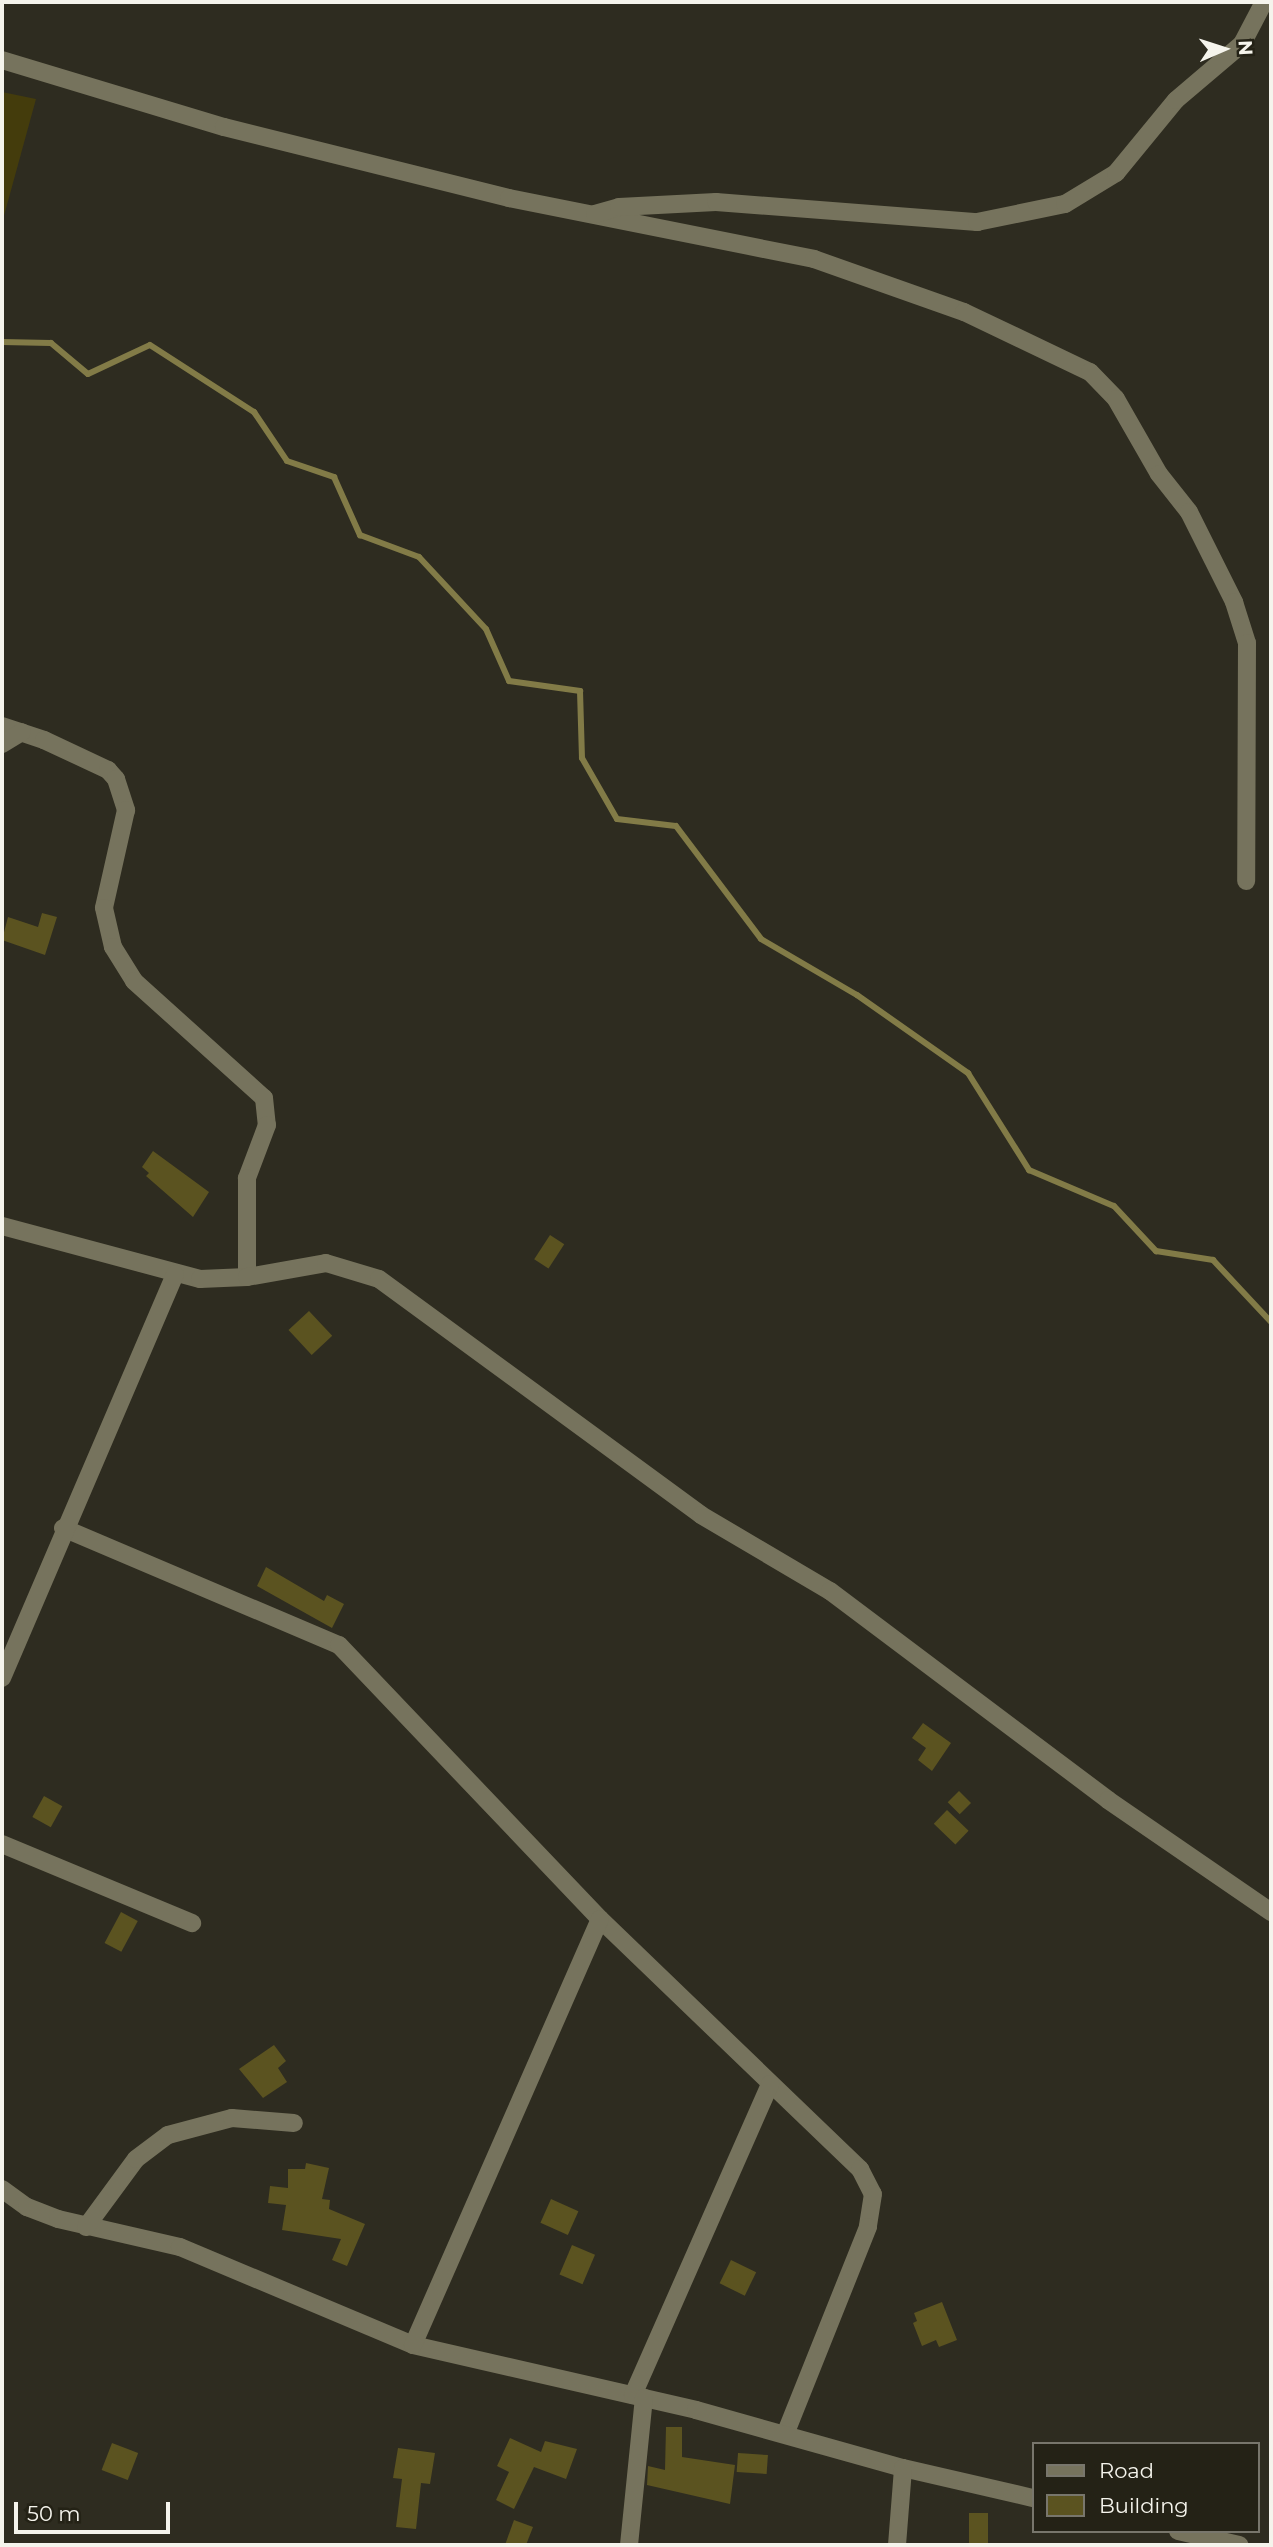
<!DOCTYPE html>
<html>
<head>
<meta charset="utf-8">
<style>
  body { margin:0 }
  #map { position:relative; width:1273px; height:2547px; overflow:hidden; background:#2e2c20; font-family:Montserrat,sans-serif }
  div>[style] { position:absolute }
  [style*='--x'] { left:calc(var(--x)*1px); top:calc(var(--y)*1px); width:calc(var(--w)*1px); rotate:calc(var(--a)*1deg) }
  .green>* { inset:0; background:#443c0c }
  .stream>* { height:6px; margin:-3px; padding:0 3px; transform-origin:3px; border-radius:3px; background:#827b47 }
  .building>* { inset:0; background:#5b5320; transform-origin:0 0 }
  .minor>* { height:18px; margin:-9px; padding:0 9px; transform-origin:9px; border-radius:9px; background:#76735d }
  span { translate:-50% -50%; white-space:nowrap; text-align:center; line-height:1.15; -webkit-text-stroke:6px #242216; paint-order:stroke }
  .frame { position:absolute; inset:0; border:4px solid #f5f4ec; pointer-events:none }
  .legend { position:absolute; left:1032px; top:2442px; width:228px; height:91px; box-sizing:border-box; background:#242216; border:2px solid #78766c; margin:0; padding:9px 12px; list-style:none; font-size:21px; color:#f5f4ec }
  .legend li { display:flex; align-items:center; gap:14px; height:35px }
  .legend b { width:35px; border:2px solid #78766c }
  .north { position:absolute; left:1189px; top:14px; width:70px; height:70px; -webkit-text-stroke:5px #242216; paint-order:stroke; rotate:87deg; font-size:19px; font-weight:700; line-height:28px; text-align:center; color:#f5f4ec }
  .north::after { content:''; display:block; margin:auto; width:24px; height:32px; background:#f5f4ec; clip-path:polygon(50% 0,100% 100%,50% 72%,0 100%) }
  .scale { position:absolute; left:14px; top:2502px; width:156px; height:32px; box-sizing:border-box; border:4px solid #f5f4ec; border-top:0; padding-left:9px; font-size:21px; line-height:24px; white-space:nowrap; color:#f5f4ec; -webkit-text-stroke:5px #242216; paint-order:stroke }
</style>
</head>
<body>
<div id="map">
  <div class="green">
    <div style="clip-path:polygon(2px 92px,36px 99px,2px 223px)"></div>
  </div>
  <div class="stream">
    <div style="--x:2;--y:342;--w:49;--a:1.2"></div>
    <div style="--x:51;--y:343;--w:48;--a:40"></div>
    <div style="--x:88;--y:374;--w:68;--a:-25.1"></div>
    <div style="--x:150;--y:345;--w:124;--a:32.8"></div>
    <div style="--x:254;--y:412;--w:59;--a:56"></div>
    <div style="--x:287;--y:461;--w:50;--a:18.8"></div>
    <div style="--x:334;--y:477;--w:64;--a:65.9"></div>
    <div style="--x:360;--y:535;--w:63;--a:20.4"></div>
    <div style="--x:419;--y:557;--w:98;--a:47.1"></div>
    <div style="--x:486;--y:629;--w:57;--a:66.1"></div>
    <div style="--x:509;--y:681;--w:72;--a:8"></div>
    <div style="--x:580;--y:691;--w:67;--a:88.3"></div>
    <div style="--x:582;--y:758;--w:70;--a:60.2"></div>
    <div style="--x:617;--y:819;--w:59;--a:6.8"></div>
    <div style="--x:676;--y:826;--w:141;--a:53"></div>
    <div style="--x:761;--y:939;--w:111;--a:30.3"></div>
    <div style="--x:857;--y:995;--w:136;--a:35.1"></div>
    <div style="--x:968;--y:1073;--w:115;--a:57.8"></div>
    <div style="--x:1029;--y:1170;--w:92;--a:23"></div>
    <div style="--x:1114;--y:1206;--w:62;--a:47"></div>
    <div style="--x:1156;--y:1251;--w:58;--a:9"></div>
    <div style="--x:1213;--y:1260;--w:85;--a:46.9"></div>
  </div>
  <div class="building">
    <div style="clip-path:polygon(42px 913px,57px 917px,45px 955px,2px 940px,8px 917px,38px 927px)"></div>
    <div style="clip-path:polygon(153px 1151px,209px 1192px,193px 1217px,146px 1176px,149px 1173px,142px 1167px)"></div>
    <div style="left:550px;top:1235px;width:17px;height:29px;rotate:33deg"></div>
    <div style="left:309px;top:1311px;width:34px;height:28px;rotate:47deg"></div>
    <div style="clip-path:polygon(266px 1567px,324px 1601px,327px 1595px,344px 1604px,332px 1628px,257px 1586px)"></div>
    <div style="clip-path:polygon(923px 1723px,951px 1743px,932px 1771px,918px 1760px,926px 1748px,912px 1738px)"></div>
    <div style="left:959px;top:1791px;width:17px;height:16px;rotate:45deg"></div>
    <div style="left:44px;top:1796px;width:21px;height:24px;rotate:29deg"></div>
    <div style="left:947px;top:1810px;width:30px;height:19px;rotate:44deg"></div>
    <div style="left:121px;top:1912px;width:19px;height:35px;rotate:28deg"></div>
    <div style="clip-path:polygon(274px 2045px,286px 2061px,278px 2068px,287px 2082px,263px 2098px,239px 2069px)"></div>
    <div style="clip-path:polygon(306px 2163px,329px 2168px,322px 2199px,330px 2200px,329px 2209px,365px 2224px,347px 2266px,332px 2260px,341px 2239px,282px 2230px,286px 2205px,268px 2203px,270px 2186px,288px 2188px,288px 2169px,305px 2169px)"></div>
    <div style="left:551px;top:2199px;width:30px;height:26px;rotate:24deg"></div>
    <div style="left:572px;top:2245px;width:25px;height:32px;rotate:23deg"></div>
    <div style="left:731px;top:2260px;width:28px;height:26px;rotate:26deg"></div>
    <div style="clip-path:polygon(942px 2302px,957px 2340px,939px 2347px,936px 2340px,922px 2346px,913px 2323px,917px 2321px,914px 2313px)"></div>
    <div style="clip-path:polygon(666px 2427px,682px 2427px,682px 2457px,735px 2465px,730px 2504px,647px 2485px,648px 2466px,665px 2470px)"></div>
    <div style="clip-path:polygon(510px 2438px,541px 2452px,545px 2441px,577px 2449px,566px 2479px,534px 2467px,514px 2509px,496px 2500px,509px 2472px,497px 2466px)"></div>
    <div style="left:112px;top:2443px;width:28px;height:29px;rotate:21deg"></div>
    <div style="clip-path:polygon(398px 2448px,435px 2453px,430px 2484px,421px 2483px,416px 2529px,396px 2527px,402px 2479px,393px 2478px)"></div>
    <div style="left:738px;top:2453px;width:30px;height:19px;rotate:4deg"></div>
    <div style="left:969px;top:2513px;width:19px;height:30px"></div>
    <div style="clip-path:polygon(514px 2520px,533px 2527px,526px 2545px,505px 2545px)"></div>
  </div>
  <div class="minor">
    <div style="--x:2;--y:60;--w:232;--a:16.8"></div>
    <div style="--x:224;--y:127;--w:294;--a:14"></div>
    <div style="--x:509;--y:198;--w:311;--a:11.3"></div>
    <div style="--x:814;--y:259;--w:159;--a:19.5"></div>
    <div style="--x:964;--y:312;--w:140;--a:25.5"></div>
    <div style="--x:1090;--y:372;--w:37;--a:46"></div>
    <div style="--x:1116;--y:399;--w:86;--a:60.2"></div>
    <div style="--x:1159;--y:474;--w:48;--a:51.7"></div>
    <div style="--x:1189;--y:512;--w:101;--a:63.4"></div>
    <div style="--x:1234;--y:602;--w:43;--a:72.4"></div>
    <div style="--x:1247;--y:643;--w:238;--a:90.2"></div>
    <div style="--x:595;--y:214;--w:25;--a:-16"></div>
    <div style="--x:619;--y:207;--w:97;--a:-3"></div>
    <div style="--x:716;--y:202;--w:262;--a:4.4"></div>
    <div style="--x:977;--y:222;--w:90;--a:-11.6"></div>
    <div style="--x:1065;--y:204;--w:60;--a:-31.3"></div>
    <div style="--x:1116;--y:173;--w:94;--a:-50.6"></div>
    <div style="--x:1176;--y:100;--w:87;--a:-40.3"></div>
    <div style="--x:1242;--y:44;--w:47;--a:-62.4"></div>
    <div style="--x:2;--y:726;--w:44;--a:18.4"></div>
    <div style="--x:44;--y:740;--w:71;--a:25.1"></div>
    <div style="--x:108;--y:770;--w:12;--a:48"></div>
    <div style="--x:116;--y:779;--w:33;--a:72"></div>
    <div style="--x:126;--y:810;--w:100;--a:102.7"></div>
    <div style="--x:104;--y:908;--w:40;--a:77"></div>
    <div style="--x:113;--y:947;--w:40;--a:58"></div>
    <div style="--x:134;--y:981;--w:175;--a:42"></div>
    <div style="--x:264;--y:1098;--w:27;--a:84"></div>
    <div style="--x:267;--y:1125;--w:57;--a:110.7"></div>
    <div style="--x:247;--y:1178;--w:99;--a:90"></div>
    <div style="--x:2;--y:744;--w:23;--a:-31"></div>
    <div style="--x:2;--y:1226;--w:205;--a:15"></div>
    <div style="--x:200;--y:1279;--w:47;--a:-2.4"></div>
    <div style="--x:247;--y:1277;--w:80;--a:-10"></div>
    <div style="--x:326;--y:1263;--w:55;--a:16.8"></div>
    <div style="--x:379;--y:1279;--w:399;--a:36.2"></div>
    <div style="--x:701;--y:1515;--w:150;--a:30.5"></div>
    <div style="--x:830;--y:1591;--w:348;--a:36.9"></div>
    <div style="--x:1108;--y:1800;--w:198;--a:34.5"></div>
    <div style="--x:63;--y:1528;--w:300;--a:23"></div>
    <div style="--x:339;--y:1645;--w:378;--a:46.4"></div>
    <div style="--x:600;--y:1919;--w:361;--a:43.9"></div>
    <div style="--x:860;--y:2169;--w:28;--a:63"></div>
    <div style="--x:873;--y:2194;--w:33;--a:99"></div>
    <div style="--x:868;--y:2227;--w:223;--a:111.8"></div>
    <div style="--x:2;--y:1678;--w:439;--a:-66.8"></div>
    <div style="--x:2;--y:1844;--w:206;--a:22.6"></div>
    <div style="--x:2;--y:2189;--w:31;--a:36"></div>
    <div style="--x:27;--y:2207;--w:33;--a:21"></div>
    <div style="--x:58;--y:2219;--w:125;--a:12.9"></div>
    <div style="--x:180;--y:2247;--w:253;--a:22.8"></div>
    <div style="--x:413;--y:2345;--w:290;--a:12.9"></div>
    <div style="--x:696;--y:2410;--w:215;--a:15.7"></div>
    <div style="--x:903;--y:2468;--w:133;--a:13"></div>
    <div style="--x:86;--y:2227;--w:84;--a:-53.7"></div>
    <div style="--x:136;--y:2159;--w:40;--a:-37"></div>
    <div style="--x:168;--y:2135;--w:66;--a:-14.9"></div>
    <div style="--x:232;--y:2118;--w:62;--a:4.6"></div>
    <div style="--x:413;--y:2345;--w:465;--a:-66.3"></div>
    <div style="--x:633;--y:2395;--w:340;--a:-66.2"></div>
    <div style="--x:1178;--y:2531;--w:63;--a:12.9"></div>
    <div style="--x:629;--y:2545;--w:148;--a:-84.2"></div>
    <div style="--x:897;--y:2545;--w:77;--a:-85.5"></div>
  </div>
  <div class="frame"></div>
  <ul class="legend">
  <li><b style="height:9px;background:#76735d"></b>Road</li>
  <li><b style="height:19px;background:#5b5320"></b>Building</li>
  </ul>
  <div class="north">N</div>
  <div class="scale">50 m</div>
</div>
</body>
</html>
